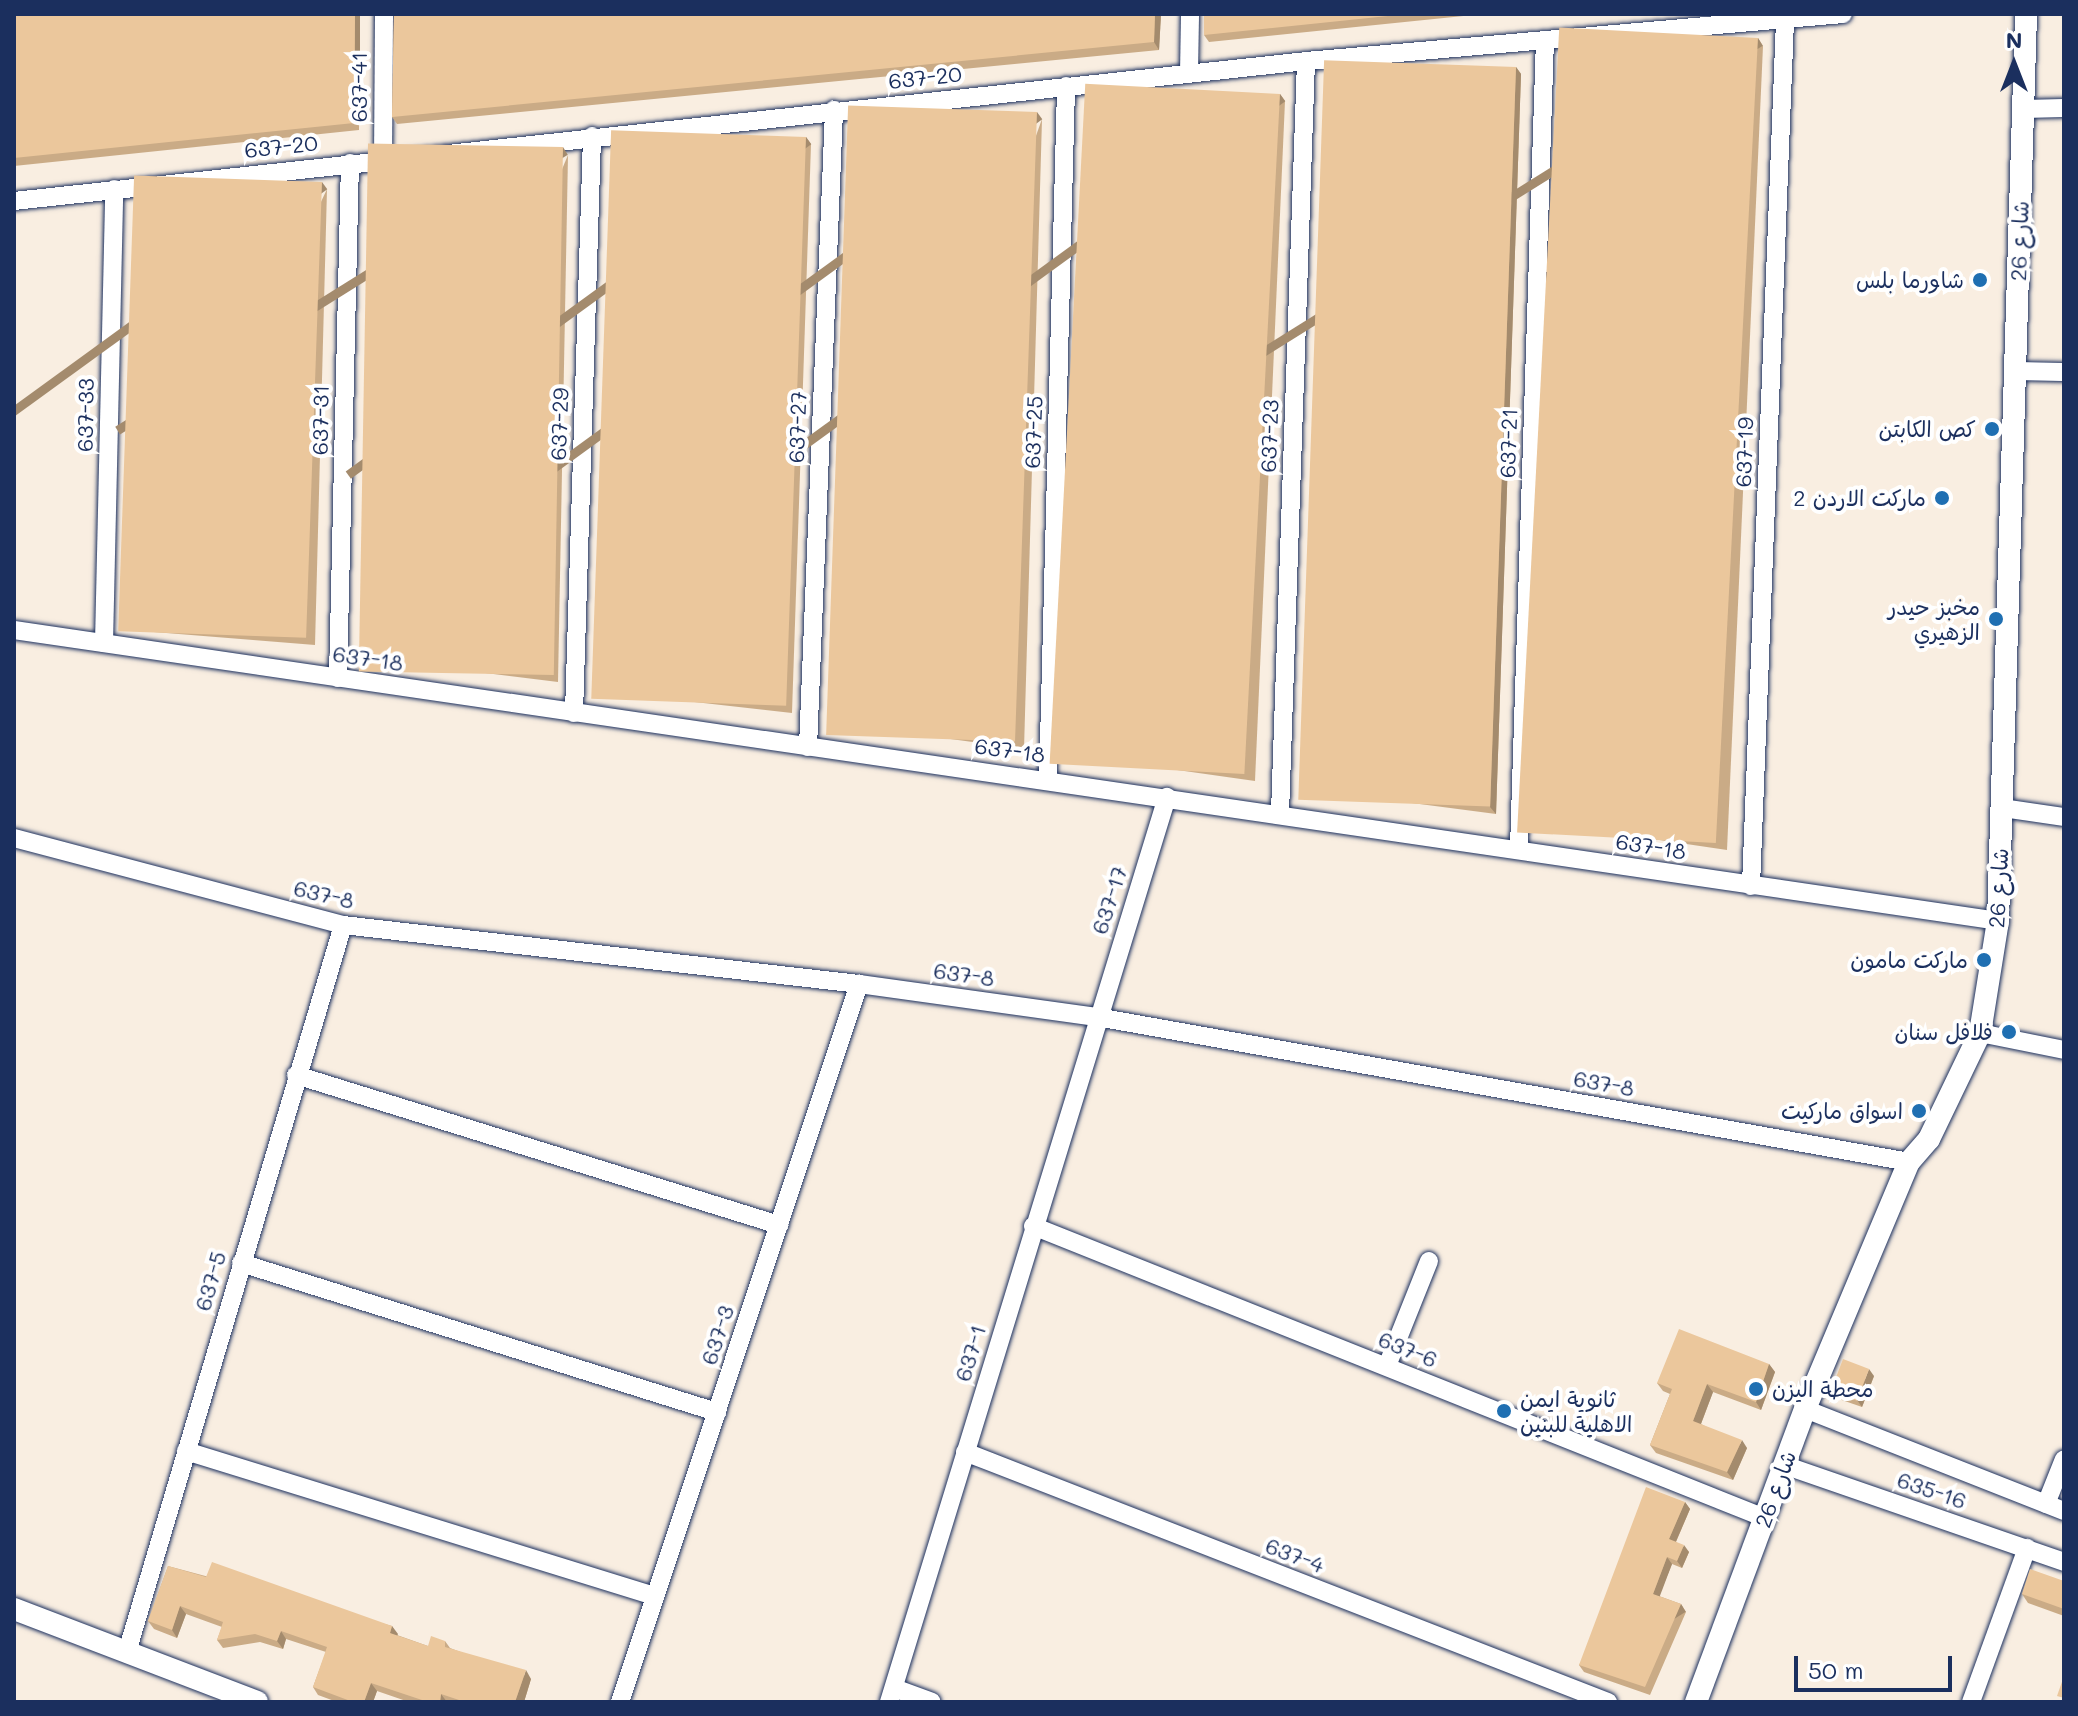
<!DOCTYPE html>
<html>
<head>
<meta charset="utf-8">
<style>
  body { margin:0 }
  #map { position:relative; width:2078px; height:1716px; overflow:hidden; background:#f9eee1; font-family:Mali,"Playpen Sans Arabic",sans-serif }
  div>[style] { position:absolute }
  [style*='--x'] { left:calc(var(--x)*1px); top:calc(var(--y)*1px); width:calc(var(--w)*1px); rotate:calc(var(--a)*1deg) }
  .roads { filter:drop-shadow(0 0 2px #1b2f5e) drop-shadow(0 0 2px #1b2f5e) }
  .minor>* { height:18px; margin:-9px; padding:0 9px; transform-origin:9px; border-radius:9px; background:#fff }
  .tertiary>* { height:22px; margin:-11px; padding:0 11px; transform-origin:11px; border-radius:11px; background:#fff }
  .wall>* { inset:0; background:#caab86 }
  .shaded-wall>* { inset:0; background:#a48b6d; transform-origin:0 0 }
  .building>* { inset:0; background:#ebc79c; transform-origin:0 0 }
  .dots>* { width:22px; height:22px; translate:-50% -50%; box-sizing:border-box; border:4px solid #fff; border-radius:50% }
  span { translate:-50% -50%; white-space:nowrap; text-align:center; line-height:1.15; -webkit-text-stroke:8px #fff; paint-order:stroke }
  .street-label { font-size:22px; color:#1b2f5e }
  .poi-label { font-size:22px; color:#1b2f5e }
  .right { translate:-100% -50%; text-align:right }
  .left { translate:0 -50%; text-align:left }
  .frame { position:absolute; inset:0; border:16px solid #1b2f5e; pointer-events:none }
  .north { position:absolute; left:1974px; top:24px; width:80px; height:80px; -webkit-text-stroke:6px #fff; paint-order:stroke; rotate:0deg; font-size:22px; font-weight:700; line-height:32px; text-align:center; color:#1b2f5e }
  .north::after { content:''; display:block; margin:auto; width:28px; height:36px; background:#1b2f5e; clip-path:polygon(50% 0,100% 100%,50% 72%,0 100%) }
  .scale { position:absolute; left:1794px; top:1656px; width:158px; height:36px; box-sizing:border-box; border:4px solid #1b2f5e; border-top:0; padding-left:10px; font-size:24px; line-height:28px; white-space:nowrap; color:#1b2f5e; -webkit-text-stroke:6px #fff; paint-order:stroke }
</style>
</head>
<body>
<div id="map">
  <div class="roads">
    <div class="minor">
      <div style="--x:1189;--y:73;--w:59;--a:-89"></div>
      <div style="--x:2023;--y:109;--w:41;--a:-1.4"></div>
      <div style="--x:383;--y:160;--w:146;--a:-89.6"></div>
      <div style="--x:14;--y:201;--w:1300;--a:-6.18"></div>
      <div style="--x:1306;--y:61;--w:539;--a:-5"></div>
      <div style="--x:2015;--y:371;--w:49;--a:1.2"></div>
      <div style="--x:14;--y:630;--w:2005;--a:8.34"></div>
      <div style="--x:104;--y:643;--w:454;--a:-88.7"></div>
      <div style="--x:338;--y:678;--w:515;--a:-88.67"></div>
      <div style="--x:574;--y:713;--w:577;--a:-88.21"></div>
      <div style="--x:808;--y:747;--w:638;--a:-87.66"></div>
      <div style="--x:1048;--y:780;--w:694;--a:-88.51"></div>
      <div style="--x:2002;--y:808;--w:63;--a:8.3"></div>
      <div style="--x:1280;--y:813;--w:752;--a:-88.02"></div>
      <div style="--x:14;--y:838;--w:340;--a:14.8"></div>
      <div style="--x:343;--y:925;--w:519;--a:6.52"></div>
      <div style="--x:859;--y:984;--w:240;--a:7.9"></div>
      <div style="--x:1097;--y:1017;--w:825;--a:10.12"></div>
      <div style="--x:1519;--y:848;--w:808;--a:-88.16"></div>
      <div style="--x:1751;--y:886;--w:868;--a:-87.75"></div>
      <div style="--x:1980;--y:1033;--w:86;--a:11.4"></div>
      <div style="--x:296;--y:1075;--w:506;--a:17.25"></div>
      <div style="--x:1033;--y:1226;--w:788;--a:21.75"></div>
      <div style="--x:241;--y:1263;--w:499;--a:17.4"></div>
      <div style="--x:1387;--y:1366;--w:113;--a:-68.2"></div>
      <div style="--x:1805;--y:1409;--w:278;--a:21.5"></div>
      <div style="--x:186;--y:1451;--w:491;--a:17.2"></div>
      <div style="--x:965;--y:1452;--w:690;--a:21.25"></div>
      <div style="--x:1784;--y:1465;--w:296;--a:19.1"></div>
      <div style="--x:2046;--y:1504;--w:48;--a:-68.2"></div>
      <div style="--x:127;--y:1652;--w:758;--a:-73.45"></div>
      <div style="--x:894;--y:1688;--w:40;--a:20.2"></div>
      <div style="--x:620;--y:1702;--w:757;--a:-71.59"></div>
      <div style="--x:889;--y:1702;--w:947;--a:-72.92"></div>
      <div style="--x:1971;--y:1702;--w:164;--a:-70"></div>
    </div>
    <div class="tertiary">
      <div style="--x:14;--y:1609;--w:260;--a:20.9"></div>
      <div style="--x:1696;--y:1702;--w:313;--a:-69.6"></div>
      <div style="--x:1805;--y:1409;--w:268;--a:-67.2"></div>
      <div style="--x:1909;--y:1162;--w:30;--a:-49"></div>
      <div style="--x:1929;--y:1139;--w:118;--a:-64.3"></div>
      <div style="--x:1980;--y:1033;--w:113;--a:-80.9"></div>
      <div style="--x:1998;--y:921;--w:907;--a:-88.23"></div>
    </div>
  </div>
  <div class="wall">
    <div style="clip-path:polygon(14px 14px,360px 14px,359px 130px,14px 166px)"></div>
    <div style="clip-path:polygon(394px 14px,1161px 14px,1159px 50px,397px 124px,392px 117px)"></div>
    <div style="clip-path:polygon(1204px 14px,1483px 14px,1209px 42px,1204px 35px)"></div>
    <div style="clip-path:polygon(1758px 38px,1763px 46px,1727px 850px,1544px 823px,1539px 816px)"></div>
    <div style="clip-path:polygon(1516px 67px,1521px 74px,1496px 814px,1305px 789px,1300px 781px)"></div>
    <div style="clip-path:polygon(1280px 94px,1285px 101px,1255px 781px,1071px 755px,1066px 748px)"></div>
    <div style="clip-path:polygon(1042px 119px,1024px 749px,833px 723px,828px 716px)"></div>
    <div style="clip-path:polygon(806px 137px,811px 144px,792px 713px,597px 691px,592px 683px)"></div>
    <div style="clip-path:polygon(568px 155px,558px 682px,364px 658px,359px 651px)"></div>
    <div style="clip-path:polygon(327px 189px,315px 645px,129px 630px,124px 623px)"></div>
    <div style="clip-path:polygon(1769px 1364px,1775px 1372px,1761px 1410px,1713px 1392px,1701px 1424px,1747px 1448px,1733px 1480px,1656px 1453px,1650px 1445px,1670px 1394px,1663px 1391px,1657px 1383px)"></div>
    <div style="clip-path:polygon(1874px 1376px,1862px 1407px,1836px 1398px,1831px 1391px)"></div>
    <div style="clip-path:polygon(1685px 1502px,1690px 1509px,1676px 1542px,1689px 1552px,1682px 1568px,1672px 1564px,1659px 1596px,1681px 1604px,1686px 1612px,1650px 1695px,1584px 1672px,1579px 1665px)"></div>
    <div style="clip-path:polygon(168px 1566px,392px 1626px,397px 1635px,428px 1646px,445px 1641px,450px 1648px,531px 1679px,524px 1702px,409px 1702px,377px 1691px,373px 1702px,337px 1702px,318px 1695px,313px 1687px,326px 1652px,286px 1639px,283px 1649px,260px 1642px,223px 1648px,217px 1640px,222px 1627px,186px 1614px,177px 1638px,154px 1629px,148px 1621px)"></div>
    <div style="clip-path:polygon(2064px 1581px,2064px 1616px,2028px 1603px,2022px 1594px)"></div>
  </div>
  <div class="shaded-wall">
    <div style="left:355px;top:14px;width:5px;height:109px"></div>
    <div style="clip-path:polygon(1155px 14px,1161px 14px,1159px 50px,1154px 42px)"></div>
    <div style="left:1758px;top:38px;width:9px;height:806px;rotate:58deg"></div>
    <div style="clip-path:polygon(1516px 67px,1521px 74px,1496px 814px,1490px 807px)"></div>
    <div style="left:1280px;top:94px;width:9px;height:681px;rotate:54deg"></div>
    <div style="left:1037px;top:112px;width:9px;height:630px;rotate:54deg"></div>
    <div style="left:806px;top:137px;width:9px;height:569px;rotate:54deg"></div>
    <div style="left:563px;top:147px;width:9px;height:528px;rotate:58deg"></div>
    <div style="left:322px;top:182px;width:9px;height:456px;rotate:54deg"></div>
    <div style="clip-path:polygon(1769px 1364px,1775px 1372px,1761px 1410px,1756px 1402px)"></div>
    <div style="clip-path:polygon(1869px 1369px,1874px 1376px,1862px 1407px,1857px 1400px)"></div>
    <div style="clip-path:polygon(1707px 1384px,1713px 1392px,1699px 1429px,1693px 1421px)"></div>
    <div style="clip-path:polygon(1742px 1440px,1747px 1448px,1733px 1480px,1727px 1472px)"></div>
    <div style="clip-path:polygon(1685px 1502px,1690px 1509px,1674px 1546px,1669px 1539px)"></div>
    <div style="clip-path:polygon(1684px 1545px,1689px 1552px,1682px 1568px,1677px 1561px)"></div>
    <div style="clip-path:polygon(1667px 1557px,1672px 1564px,1658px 1601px,1653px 1594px)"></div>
    <div style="left:1681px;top:1604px;width:9px;height:90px;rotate:58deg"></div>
    <div style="clip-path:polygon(180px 1606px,186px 1614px,177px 1638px,172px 1630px)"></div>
    <div style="clip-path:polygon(392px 1626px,398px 1634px,395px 1641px,390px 1633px)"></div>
    <div style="clip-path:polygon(281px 1631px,286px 1639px,283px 1649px,277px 1641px)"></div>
    <div style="clip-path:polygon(526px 1670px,531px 1679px,524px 1702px,515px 1702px)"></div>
    <div style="clip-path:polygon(371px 1683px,377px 1691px,373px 1702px,364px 1702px)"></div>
    <div style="clip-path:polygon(441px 1694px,447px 1702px,440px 1702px)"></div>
  </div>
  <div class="building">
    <div style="clip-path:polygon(14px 14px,355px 14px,354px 123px,14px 158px)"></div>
    <div style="clip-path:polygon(394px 14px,1155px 14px,1154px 42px,392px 117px)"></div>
    <div style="clip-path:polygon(1204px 14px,1407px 14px,1204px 35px)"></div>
    <div style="left:1758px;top:38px;width:806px;height:199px;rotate:93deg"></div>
    <div style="left:1516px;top:67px;width:740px;height:192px;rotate:92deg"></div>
    <div style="left:1280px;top:94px;width:681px;height:195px;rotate:93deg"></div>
    <div style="left:1037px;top:112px;width:630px;height:189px;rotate:92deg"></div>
    <div style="left:806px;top:137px;width:569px;height:195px;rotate:92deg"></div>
    <div style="left:563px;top:147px;width:528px;height:195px;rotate:91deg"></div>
    <div style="left:322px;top:182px;width:456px;height:188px;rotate:92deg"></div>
    <div style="clip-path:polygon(1679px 1329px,1769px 1364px,1756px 1402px,1707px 1384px,1693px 1421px,1742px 1440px,1727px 1472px,1650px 1445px,1672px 1389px,1657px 1383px)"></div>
    <div style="left:1843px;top:1359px;width:28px;height:34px;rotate:21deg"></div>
    <div style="clip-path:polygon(1646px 1487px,1685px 1502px,1669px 1539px,1684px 1545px,1677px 1561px,1667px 1557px,1653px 1594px,1681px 1604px,1645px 1687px,1579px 1665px)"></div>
    <div style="clip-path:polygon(212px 1562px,392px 1626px,390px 1633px,428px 1646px,431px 1636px,445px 1641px,445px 1647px,526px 1670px,515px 1702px,465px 1702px,441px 1694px,440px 1702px,428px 1702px,371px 1683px,364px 1702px,353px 1702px,313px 1687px,327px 1647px,281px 1631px,277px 1641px,255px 1634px,217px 1640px,223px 1622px,180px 1606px,172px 1630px,148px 1621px,168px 1566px,206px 1577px)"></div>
    <div style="clip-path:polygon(2030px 1569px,2064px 1581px,2064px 1609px,2022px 1594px)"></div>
    <div style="clip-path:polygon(2064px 1676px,2064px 1698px,2057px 1696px)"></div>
  </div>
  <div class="dots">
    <div style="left:1980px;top:280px;background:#1f6fb2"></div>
    <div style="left:1992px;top:429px;background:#1f6fb2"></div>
    <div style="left:1942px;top:498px;background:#1f6fb2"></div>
    <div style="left:1996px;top:619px;background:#1f6fb2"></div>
    <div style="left:1984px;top:960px;background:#1f6fb2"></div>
    <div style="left:2009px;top:1032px;background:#1f6fb2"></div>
    <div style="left:1919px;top:1111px;background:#1f6fb2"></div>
    <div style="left:1756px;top:1389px;background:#1f6fb2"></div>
    <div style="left:1504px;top:1411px;background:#1f6fb2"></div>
  </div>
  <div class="street-label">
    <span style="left:925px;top:77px;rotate:-6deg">637-20</span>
    <span style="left:359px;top:87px;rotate:-90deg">637-41</span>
    <span style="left:281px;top:146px;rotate:-6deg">637-20</span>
    <span style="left:2019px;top:241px;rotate:-88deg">شارع 26</span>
    <span style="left:85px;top:415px;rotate:-89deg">637-33</span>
    <span style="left:320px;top:420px;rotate:-89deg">637-31</span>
    <span style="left:559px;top:424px;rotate:-88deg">637-29</span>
    <span style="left:797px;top:427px;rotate:-88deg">637-27</span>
    <span style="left:1033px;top:432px;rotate:-88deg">637-25</span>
    <span style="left:1269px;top:436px;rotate:-88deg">637-23</span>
    <span style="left:1508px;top:443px;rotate:-88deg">637-21</span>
    <span style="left:1744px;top:452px;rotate:-88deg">637-19</span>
    <span style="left:368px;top:658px;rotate:8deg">637-18</span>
    <span style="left:1010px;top:750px;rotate:8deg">637-18</span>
    <span style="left:1651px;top:846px;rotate:9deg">637-18</span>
    <span style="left:1998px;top:888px;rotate:-87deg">شارع 26</span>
    <span style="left:324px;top:894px;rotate:13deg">637-8</span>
    <span style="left:1109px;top:900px;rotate:-72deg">637-17</span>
    <span style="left:964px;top:974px;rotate:8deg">637-8</span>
    <span style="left:1604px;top:1083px;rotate:10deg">637-8</span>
    <span style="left:210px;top:1281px;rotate:-74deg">637-5</span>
    <span style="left:717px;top:1335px;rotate:-72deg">637-3</span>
    <span style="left:1408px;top:1349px;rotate:22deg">637-6</span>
    <span style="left:970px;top:1353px;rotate:-73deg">637-1</span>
    <span style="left:1775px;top:1489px;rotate:-70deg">شارع 26</span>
    <span style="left:1932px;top:1490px;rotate:19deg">635-16</span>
    <span style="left:1295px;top:1555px;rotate:21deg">637-4</span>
  </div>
  <div class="poi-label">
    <span class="right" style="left:1964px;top:280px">شاورما بلس</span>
    <span class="right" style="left:1976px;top:429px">كص الكابتن</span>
    <span class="right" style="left:1926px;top:498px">ماركت الاردن 2</span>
    <span class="right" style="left:1980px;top:619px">مخبز حيدر<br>الزهيري</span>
    <span class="right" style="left:1968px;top:960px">ماركت مامون</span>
    <span class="right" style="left:1993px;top:1032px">فلافل سنان</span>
    <span class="right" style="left:1903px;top:1111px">اسواق ماركيت</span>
    <span class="left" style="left:1772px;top:1389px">محطة اليزن</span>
    <span class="left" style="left:1520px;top:1411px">ثانوية ايمن<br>الاهلية للبنين</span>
  </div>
  <div class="frame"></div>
  <div class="north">N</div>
  <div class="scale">50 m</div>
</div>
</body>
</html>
